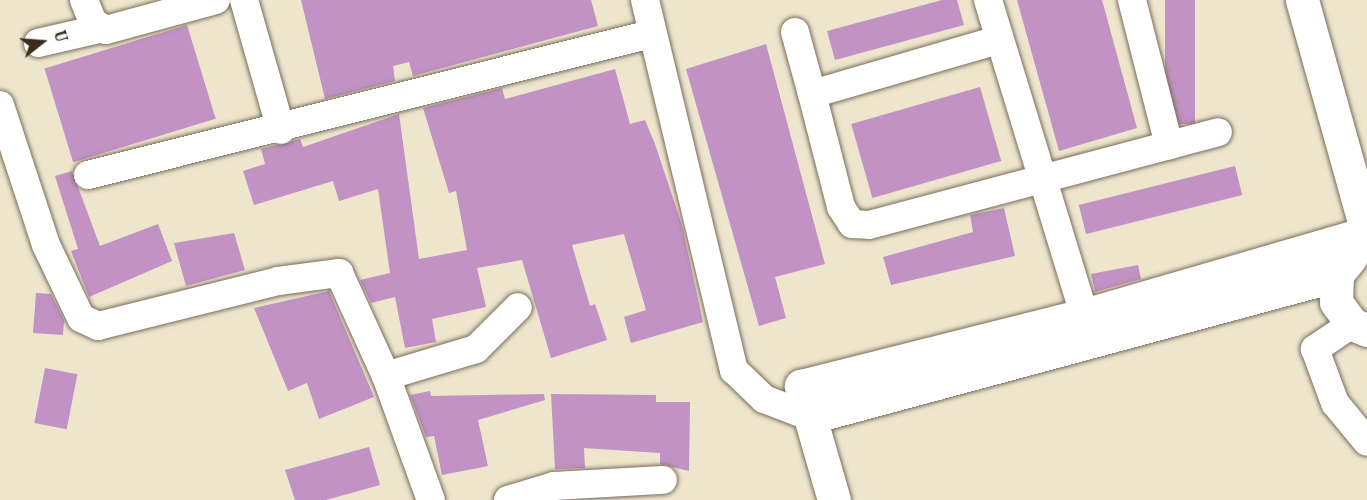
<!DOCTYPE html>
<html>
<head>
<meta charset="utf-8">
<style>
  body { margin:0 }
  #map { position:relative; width:1367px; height:500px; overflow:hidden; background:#ede6cd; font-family:Vollkorn,serif }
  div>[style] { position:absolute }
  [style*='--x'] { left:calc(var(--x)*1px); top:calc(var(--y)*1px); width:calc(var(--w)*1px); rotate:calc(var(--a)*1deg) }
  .building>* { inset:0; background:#c192c3; transform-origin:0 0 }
  .roads { filter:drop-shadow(0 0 2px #796c5b) drop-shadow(0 0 2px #796c5b) }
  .minor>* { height:28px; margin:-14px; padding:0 14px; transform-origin:14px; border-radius:14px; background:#fff }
  .tertiary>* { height:33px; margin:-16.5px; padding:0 16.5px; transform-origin:16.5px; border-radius:16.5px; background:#fff }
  span { translate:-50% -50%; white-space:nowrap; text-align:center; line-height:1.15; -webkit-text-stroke:4.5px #f6f6f2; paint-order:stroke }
  .north { position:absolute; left:12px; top:12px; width:60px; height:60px; -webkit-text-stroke:4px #f6f6f2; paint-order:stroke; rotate:73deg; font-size:16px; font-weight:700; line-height:24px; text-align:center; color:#3b2a1e }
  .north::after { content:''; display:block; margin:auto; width:21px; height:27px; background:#3b2a1e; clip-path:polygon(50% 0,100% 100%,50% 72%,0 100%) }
</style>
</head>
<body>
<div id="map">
  <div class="building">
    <div style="clip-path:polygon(301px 0,591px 0,598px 26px,413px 76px,409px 62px,393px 66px,395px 81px,325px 99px)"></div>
    <div style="clip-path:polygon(942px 0,957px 0,964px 25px,835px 60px,827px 31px)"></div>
    <div style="clip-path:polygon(1017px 0,1102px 0,1137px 128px,1059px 151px)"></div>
    <div style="left:1165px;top:0;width:30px;height:124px"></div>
    <div style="left:187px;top:25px;width:98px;height:149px;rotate:73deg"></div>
    <div style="clip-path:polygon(766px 44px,825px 264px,775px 277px,786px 318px,759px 326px,686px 69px)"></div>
    <div style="clip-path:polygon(615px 69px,630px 124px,645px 120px,655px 144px,682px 225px,703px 322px,631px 343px,624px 317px,646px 310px,624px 234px,572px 245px,590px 306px,595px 304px,607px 340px,551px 358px,522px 260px,477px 268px,486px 307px,432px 319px,436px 342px,405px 348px,395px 297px,371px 303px,360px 280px,390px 273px,378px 189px,339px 201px,333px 181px,254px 205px,243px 171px,265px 164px,261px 149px,300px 139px,303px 147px,399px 114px,419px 259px,467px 250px,456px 191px,449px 193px,423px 108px,502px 88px,505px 99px)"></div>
    <div style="left:980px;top:87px;width:77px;height:134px;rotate:74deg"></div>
    <div style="left:1235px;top:166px;width:30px;height:161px;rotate:76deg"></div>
    <div style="clip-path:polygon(72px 171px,100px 246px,158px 224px,172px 261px,89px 297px,71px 251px,78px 249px,55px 176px)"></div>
    <div style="clip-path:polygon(1004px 208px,1015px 256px,891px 285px,883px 257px,973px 232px,970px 215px)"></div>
    <div style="clip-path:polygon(234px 233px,245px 270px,186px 286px,174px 243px)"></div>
    <div style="clip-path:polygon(1138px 265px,1141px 279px,1095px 292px,1091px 274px)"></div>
    <div style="clip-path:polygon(329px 291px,374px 397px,319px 419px,307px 383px,288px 391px,254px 308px)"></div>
    <div style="clip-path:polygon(36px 293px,51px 294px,64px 320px,63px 335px,33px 333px)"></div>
    <div style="left:45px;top:368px;width:33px;height:56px;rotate:11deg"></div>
    <div style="clip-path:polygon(430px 391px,431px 396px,544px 394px,545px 400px,478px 420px,488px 466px,442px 475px,434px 436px,426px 437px,410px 395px)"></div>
    <div style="clip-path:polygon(551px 394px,656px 395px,656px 402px,690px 402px,689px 471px,660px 464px,660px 453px,584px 448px,585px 468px,555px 469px)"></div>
    <div style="clip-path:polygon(369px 447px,380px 485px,326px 500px,295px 500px,285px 470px)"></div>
  </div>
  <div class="roads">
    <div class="minor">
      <div style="--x:84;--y:0;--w:24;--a:68"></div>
      <div style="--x:93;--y:22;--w:15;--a:32"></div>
      <div style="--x:106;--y:30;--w:114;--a:-15.3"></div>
      <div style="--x:244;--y:0;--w:135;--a:74.1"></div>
      <div style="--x:645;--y:0;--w:381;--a:76.5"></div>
      <div style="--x:734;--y:370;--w:42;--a:44"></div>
      <div style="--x:764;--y:399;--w:50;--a:21"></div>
      <div style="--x:988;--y:0;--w:351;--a:73"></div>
      <div style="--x:1132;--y:0;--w:150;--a:75.7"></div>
      <div style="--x:795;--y:32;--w:64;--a:74.7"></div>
      <div style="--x:998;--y:40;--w:194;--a:163.8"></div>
      <div style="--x:812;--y:94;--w:117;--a:75.6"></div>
      <div style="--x:841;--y:207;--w:20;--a:57"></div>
      <div style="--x:852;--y:224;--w:17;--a:3"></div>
      <div style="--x:869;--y:225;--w:361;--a:-14.9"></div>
      <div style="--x:38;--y:43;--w:63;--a:-12.9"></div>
      <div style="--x:0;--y:105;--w:147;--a:71.8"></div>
      <div style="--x:46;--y:245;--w:81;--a:64.4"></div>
      <div style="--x:81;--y:318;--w:19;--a:25"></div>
      <div style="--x:98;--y:326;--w:186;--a:-14"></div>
      <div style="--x:278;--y:281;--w:62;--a:-7.5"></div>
      <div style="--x:339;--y:273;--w:113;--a:65.5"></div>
      <div style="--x:386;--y:376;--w:132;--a:70.1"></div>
      <div style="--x:88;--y:175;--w:580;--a:-14.06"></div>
      <div style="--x:1352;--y:324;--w:45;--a:146"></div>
      <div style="--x:1315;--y:349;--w:58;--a:69.7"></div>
      <div style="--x:1335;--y:403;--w:50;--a:50.6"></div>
      <div style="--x:386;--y:376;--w:94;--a:-16.7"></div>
      <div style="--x:476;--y:349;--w:59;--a:-45"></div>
      <div style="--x:508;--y:500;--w:48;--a:-16.9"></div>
      <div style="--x:554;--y:486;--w:109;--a:-3.2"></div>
    </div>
    <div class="tertiary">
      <div style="--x:1302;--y:0;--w:242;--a:74.4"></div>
      <div style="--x:1351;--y:257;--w:22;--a:129"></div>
      <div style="--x:1337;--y:274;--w:28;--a:92"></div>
      <div style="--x:1336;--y:302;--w:27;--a:54"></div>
      <div style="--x:1352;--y:324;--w:16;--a:22"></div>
      <div style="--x:811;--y:417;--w:522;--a:-15.1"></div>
      <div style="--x:1315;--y:281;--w:36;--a:-32"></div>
      <div style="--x:1345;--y:262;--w:27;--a:-70"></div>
      <div style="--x:834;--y:500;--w:119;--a:-106.1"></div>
      <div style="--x:801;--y:386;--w:292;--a:-14.1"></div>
      <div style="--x:1084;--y:315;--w:294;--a:-16.2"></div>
    </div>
  </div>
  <div class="north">U</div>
</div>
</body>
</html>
